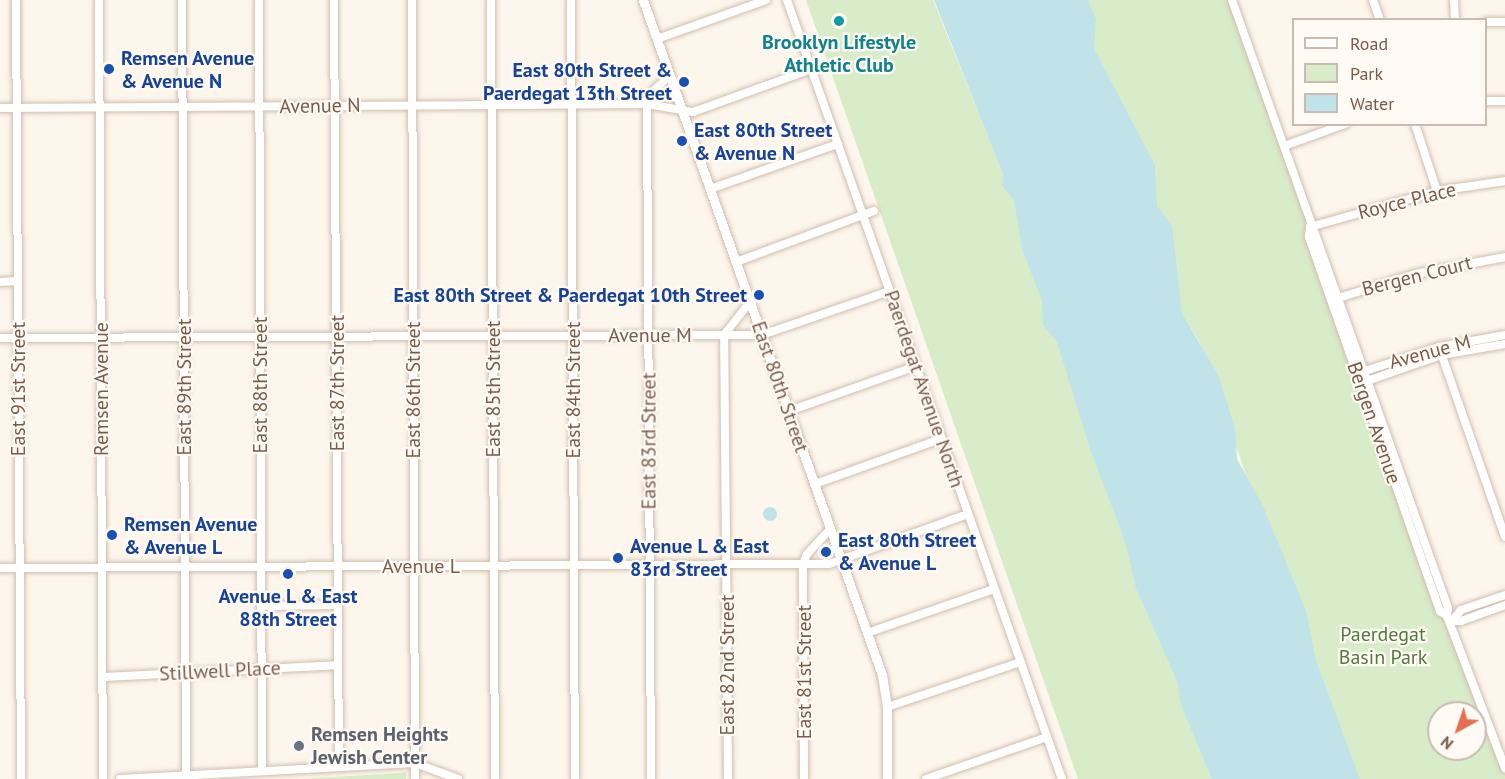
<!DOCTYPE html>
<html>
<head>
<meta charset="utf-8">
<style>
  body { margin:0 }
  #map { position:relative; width:1505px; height:779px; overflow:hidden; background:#fdf6ec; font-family:"PT Sans",sans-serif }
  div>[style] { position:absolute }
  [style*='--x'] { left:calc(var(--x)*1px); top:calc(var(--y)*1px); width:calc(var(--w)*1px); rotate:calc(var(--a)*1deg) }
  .green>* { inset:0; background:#d8ecc9 }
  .water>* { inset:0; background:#bfe3e8 }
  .round { border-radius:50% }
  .roads { filter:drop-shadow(0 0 2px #d1beb0) drop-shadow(0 0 2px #d1beb0) }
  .minor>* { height:8px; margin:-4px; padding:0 4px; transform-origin:4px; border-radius:4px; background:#fff }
  .tertiary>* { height:9px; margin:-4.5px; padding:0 4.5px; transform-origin:4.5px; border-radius:4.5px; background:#fff }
  .dots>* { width:16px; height:16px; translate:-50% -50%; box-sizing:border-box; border:3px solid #fffaf3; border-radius:50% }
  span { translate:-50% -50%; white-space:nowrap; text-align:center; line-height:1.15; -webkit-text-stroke:4.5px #fffaf3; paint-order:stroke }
  .culture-label { font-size:20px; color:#0d838f; font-weight:700 }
  .transit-label { font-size:20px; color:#164399; font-weight:700 }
  .left { translate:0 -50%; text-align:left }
  .right { translate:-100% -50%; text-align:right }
  .street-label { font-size:20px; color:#7a5c4d }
  .park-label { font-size:20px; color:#537a41 }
  .worship-label { font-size:20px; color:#5b616d; font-weight:700 }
  .legend { position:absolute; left:1292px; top:18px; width:195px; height:108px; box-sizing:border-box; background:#fffaf3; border:2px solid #cabbb1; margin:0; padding:8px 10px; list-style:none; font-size:18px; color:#7a5c4d }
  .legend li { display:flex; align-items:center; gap:12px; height:30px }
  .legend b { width:30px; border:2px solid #cabbb1 }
  .north { position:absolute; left:1427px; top:701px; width:60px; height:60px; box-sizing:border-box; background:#fffaf3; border:2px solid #cabbb1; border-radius:50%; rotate:220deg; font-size:16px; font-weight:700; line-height:24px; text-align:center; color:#7a5c4d }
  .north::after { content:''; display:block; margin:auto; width:21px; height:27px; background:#e76f51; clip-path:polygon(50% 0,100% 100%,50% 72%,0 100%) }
</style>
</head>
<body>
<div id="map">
  <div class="green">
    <div style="clip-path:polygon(806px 0,933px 0,1014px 200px,1214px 779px,1078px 779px)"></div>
    <div style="clip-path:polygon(evenodd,1084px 0,1232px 0,1505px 767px,1505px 779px,1352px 779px,1200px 343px,1182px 313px,1177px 278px,1094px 49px,1084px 0,1439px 713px,1475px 713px,1475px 749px,1439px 749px,1439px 713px)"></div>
    <div style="clip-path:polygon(406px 772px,406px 779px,301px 779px,401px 773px)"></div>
  </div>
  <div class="water">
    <div style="clip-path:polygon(934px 0,1088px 0,1096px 19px,1094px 49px,1155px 165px,1157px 206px,1172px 226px,1182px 313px,1218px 375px,1235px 428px,1237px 459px,1263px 506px,1306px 611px,1316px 661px,1360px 779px,1212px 779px,1181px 705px,1177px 681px,1136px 588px,1125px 541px,1090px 449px,1057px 342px,1043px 325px,1042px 301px,1022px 249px,1014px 200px,1002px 186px,1003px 174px)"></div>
    <div class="round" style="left:763px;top:507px;width:14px;height:14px"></div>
  </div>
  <div class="roads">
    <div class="minor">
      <div style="--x:16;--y:0;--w:779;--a:89.63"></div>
      <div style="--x:99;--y:0;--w:779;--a:89.71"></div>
      <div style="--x:182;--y:0;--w:774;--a:89.7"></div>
      <div style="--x:259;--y:0;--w:770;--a:89.78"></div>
      <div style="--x:334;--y:0;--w:765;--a:89.63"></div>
      <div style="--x:412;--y:0;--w:779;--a:89.78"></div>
      <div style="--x:491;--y:0;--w:779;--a:89.71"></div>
      <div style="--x:571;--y:0;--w:779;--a:89.71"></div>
      <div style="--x:787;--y:0;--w:826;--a:70.56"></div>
      <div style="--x:1232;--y:0;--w:645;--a:70.44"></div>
      <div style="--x:1448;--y:608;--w:8;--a:97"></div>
      <div style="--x:1447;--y:616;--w:163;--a:69.1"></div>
      <div style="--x:1373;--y:0;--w:21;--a:71"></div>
      <div style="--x:1454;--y:0;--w:20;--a:87"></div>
      <div style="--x:1486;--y:22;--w:19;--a:0"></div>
      <div style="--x:657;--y:39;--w:116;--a:-19.7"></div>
      <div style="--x:1486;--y:101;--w:19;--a:0"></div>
      <div style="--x:640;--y:104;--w:42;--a:-44"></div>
      <div style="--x:647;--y:104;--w:675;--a:89.66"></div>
      <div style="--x:0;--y:108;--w:647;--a:-0.35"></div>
      <div style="--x:647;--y:104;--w:47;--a:9.9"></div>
      <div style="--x:693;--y:112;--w:127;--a:-19.9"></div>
      <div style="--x:1415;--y:124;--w:71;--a:71.8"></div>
      <div style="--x:1284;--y:146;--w:65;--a:-19.8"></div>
      <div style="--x:710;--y:189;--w:136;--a:-19.4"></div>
      <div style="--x:1310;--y:227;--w:10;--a:96"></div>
      <div style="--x:1309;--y:237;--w:67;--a:70.8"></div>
      <div style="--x:1331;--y:300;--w:330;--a:70.7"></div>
      <div style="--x:1440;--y:611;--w:9;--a:36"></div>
      <div style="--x:1310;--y:227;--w:132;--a:-15.8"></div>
      <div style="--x:1437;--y:191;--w:69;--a:-8.4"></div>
      <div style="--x:736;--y:262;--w:147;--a:-20.3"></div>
      <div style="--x:0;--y:282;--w:18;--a:-3"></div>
      <div style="--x:1335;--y:299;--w:85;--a:-17.2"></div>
      <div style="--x:1416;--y:274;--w:91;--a:-10.8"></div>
      <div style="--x:0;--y:338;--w:762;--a:-0.23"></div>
      <div style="--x:762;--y:335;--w:135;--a:-19"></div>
      <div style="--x:1439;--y:347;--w:201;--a:70.8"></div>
      <div style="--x:1359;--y:373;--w:84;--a:-18"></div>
      <div style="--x:1439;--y:347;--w:67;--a:-10.3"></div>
      <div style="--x:1364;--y:382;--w:82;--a:-19.3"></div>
      <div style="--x:1441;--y:355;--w:65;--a:-9.8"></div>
      <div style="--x:789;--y:411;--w:135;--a:-19.5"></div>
      <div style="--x:815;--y:484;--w:134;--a:-19.7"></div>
      <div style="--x:0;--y:568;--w:829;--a:-0.28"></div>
      <div style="--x:829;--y:564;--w:148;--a:-19.8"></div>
      <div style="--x:261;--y:606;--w:77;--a:-0.7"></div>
      <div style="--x:1454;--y:619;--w:11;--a:-52"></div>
      <div style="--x:1461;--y:610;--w:46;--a:-18.8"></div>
      <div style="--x:1449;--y:621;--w:12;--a:0"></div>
      <div style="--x:1461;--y:621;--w:47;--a:-20"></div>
      <div style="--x:867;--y:633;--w:134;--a:-19.1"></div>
      <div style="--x:103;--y:677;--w:235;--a:-2.9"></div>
      <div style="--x:887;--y:707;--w:141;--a:-18.6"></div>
      <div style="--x:120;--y:779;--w:295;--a:-3.1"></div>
      <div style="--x:415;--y:763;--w:46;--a:20.4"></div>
      <div style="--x:728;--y:779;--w:444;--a:-90.5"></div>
      <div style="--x:724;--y:335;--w:42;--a:-51.8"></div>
      <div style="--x:804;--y:779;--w:215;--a:-90.3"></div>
      <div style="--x:803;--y:564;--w:11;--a:-68"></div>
      <div style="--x:807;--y:554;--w:34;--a:-47"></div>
      <div style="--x:926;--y:779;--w:128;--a:-19.1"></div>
    </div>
    <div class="tertiary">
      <div style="--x:643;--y:0;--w:716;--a:70.5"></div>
      <div style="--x:882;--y:675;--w:32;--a:81"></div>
      <div style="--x:887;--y:707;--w:72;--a:90"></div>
    </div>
  </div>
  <div class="dots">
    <div style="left:839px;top:21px;background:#0f9aa8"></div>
    <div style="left:109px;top:69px;background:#1a4fb4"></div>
    <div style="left:684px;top:82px;background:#1a4fb4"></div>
    <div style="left:682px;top:141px;background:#1a4fb4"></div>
    <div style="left:759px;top:295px;background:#1a4fb4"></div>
    <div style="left:112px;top:535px;background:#1a4fb4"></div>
    <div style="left:826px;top:552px;background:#1a4fb4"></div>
    <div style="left:618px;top:558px;background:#1a4fb4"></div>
    <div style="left:288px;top:574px;background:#1a4fb4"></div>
    <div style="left:299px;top:746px;background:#6b7280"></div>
  </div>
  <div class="culture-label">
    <span style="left:839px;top:54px">Brooklyn Lifestyle<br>Athletic Club</span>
  </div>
  <div class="transit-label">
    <span class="left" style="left:121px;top:70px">Remsen Avenue<br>&amp; Avenue N</span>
    <span class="right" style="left:672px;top:82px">East 80th Street &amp;<br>Paerdegat 13th Street</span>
    <span class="left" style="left:694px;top:142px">East 80th Street<br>&amp; Avenue N</span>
    <span class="right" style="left:747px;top:295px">East 80th Street &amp; Paerdegat 10th Street</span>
    <span class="left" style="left:124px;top:536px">Remsen Avenue<br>&amp; Avenue L</span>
    <span class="left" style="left:838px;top:552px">East 80th Street<br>&amp; Avenue L</span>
    <span class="left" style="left:630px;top:558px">Avenue L &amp; East<br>83rd Street</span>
    <span style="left:288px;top:608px">Avenue L &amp; East<br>88th Street</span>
  </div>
  <div class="street-label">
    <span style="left:320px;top:106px;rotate:-1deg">Avenue N</span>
    <span style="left:1407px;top:201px;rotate:-14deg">Royce Place</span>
    <span style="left:1417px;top:276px;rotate:-14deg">Bergen Court</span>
    <span style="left:650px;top:335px">Avenue M</span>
    <span style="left:1430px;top:352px;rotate:-15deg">Avenue M</span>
    <span style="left:337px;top:383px;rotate:-90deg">East 87th Street</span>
    <span style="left:260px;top:385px;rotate:-90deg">East 88th Street</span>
    <span style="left:184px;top:387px;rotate:-90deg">East 89th Street</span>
    <span style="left:780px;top:387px;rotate:71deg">East 80th Street</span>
    <span style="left:18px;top:389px;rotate:-90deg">East 91st Street</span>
    <span style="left:101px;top:389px;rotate:-90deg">Remsen Avenue</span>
    <span style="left:493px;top:389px;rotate:-90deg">East 85th Street</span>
    <span style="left:924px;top:389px;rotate:71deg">Paerdegat Avenue North</span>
    <span style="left:413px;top:390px;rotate:-90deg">East 86th Street</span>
    <span style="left:573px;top:390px;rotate:-90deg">East 84th Street</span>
    <span style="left:1374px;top:423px;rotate:71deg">Bergen Avenue</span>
    <span style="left:649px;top:441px;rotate:-90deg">East 83rd Street</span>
    <span style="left:421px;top:566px">Avenue L</span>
    <span style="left:727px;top:665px;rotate:-90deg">East 82nd Street</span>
    <span style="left:220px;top:671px;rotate:-3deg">Stillwell Place</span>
    <span style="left:804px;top:672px;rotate:-90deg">East 81st Street</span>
  </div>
  <div class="park-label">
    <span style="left:1383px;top:646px">Paerdegat<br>Basin Park</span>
  </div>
  <div class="worship-label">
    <span class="left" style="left:311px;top:746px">Remsen Heights<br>Jewish Center</span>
  </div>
  <ul class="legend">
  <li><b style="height:8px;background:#fff"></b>Road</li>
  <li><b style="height:16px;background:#d8ecc9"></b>Park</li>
  <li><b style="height:16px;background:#bfe3e8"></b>Water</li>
  </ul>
  <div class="north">N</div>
</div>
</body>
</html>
